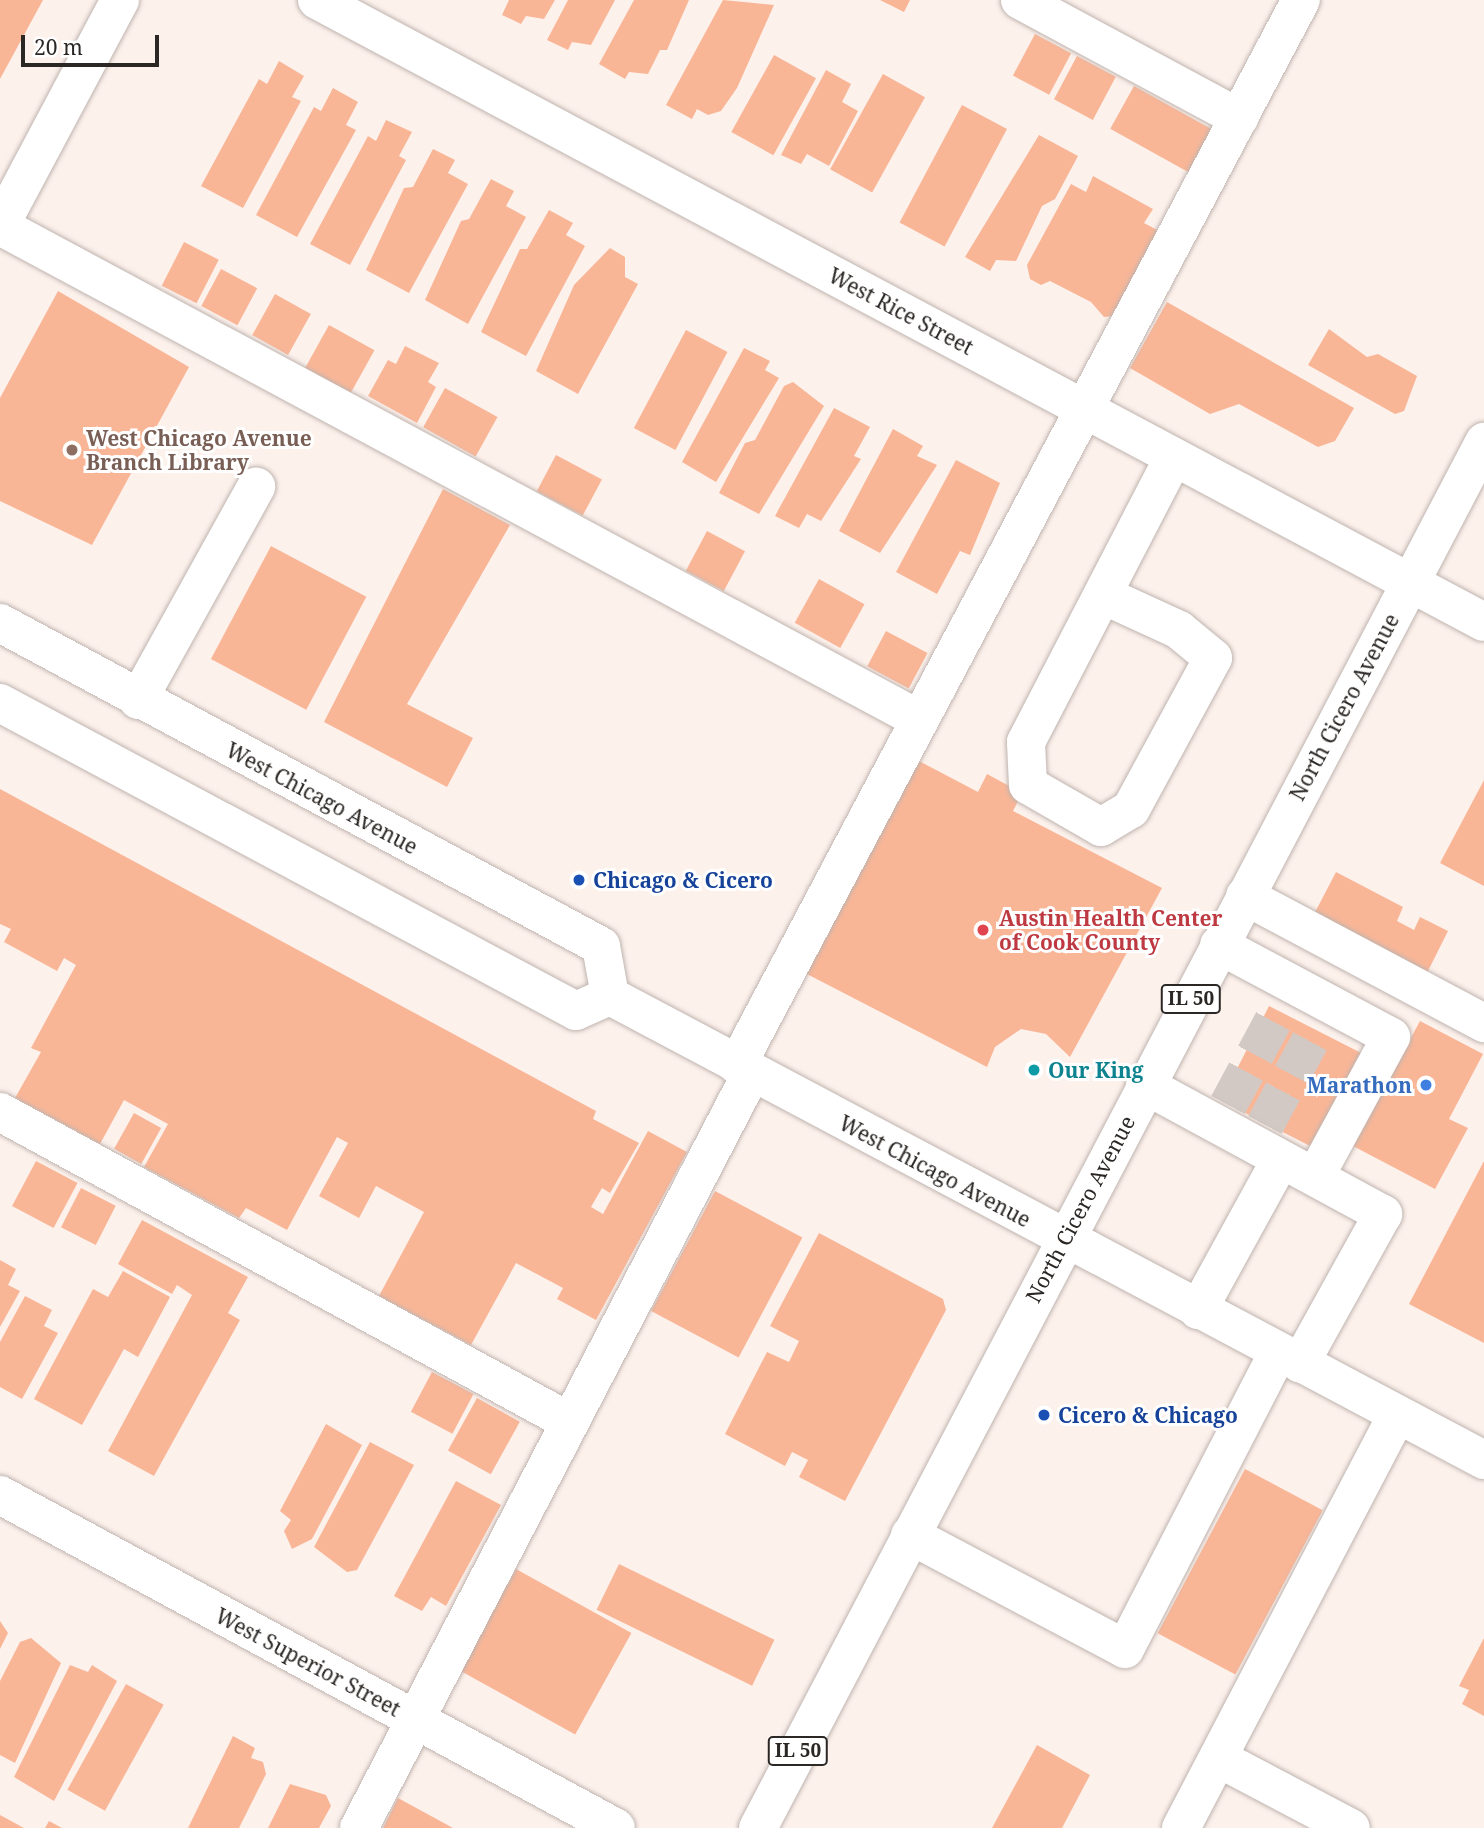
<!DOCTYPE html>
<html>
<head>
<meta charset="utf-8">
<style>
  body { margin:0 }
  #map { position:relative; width:1484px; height:1828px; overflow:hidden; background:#fdf1ec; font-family:"Noto Serif",serif }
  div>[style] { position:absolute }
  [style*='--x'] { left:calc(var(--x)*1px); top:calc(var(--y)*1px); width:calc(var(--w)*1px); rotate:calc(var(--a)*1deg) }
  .building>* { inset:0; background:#f9b697; transform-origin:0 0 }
  .minor-tunnel>* { height:38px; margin-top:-19px; transform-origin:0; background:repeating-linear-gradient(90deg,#d3c9c4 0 38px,transparent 0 57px) }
  .roads { filter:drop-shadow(0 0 2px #bfb4af) drop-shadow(0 0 2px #bfb4af) }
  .minor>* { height:38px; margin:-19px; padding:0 19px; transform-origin:19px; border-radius:19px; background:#fff }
  .major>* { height:38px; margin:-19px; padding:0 19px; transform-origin:19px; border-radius:19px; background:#fff }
  .dots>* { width:19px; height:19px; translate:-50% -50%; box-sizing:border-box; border:4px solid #fff; border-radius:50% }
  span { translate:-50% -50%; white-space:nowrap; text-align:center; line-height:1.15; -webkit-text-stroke:6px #fff; paint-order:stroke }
  .shield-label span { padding:2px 5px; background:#fff; border:2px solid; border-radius:5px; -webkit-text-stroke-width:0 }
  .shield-label { font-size:19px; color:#2b2725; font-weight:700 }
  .street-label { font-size:21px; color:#2b2725 }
  .education-label { font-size:21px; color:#785e54; font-weight:700 }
  .left { translate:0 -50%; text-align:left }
  .transit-label { font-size:21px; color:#164399; font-weight:700 }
  .health-label { font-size:21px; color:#be3a42; font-weight:700 }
  .culture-label { font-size:21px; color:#0d838f; font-weight:700 }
  .shop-label { font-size:21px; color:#366cbe; font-weight:700 }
  .right { translate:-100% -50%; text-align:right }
  .scale { position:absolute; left:21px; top:35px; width:138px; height:32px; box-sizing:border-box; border:4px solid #2b2725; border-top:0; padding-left:9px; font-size:21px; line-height:24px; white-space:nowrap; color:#2b2725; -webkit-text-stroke:5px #fff; paint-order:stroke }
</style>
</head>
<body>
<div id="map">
  <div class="building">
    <div style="clip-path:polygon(0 0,43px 0,0 79px)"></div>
    <div style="clip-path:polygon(509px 0,555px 0,544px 19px,526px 16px,521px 24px,502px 15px)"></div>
    <div style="clip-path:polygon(568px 0,615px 0,591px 45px,572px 42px,568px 50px,547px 40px)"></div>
    <div style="clip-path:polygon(634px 0,689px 0,667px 50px,660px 50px,648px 74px,629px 72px,625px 79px,599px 64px)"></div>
    <div style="clip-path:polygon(723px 0,774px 5px,737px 88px,721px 111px,708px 115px,697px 109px,692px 119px,666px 105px)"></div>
    <div style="clip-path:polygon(880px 0,910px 0,904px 12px)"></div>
    <div style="left:1035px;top:34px;width:41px;height:47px;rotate:28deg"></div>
    <div style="left:774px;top:55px;width:48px;height:88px;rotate:29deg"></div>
    <div style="left:1077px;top:56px;width:44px;height:49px;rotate:28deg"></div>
    <div style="clip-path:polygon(279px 61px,304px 76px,292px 97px,301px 101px,243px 208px,201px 186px,259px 79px,267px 84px)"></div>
    <div style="clip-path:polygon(826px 70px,851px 84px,842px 102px,858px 111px,829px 166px,807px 154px,801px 164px,781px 155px)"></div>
    <div style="left:883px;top:74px;width:48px;height:109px;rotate:29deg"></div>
    <div style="left:1134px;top:86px;width:90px;height:49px;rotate:29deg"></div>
    <div style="clip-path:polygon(333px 88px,358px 102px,346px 125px,356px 130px,297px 237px,256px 215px,314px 107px,321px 111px)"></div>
    <div style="left:962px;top:105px;width:51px;height:133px;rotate:28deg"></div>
    <div style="clip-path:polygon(386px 120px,412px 132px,399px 156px,406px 160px,350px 265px,310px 244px,368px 136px,376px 141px)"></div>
    <div style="clip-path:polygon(1039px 135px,1078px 156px,1055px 199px,1042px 206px,1016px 261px,996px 260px,990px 271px,965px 257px)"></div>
    <div style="clip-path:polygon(433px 149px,455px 160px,448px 173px,468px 184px,409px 293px,366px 270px,404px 188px,413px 187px)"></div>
    <div style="clip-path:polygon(1093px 176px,1153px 209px,1144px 223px,1159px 231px,1113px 316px,1104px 317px,1091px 302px,1050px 281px,1041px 285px,1030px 279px,1027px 265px,1071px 184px,1086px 192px)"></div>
    <div style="clip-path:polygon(491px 179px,514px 191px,506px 206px,526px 217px,468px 324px,425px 300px,461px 221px,469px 219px)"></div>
    <div style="clip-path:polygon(549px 210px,573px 223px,566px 235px,585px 246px,526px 356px,481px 332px,520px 249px,527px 249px)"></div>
    <div style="left:184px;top:242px;width:39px;height:49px;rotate:27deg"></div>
    <div style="clip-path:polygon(610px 248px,625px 257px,625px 277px,638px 284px,578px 394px,536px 371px,574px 285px)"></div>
    <div style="left:221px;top:269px;width:41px;height:42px;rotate:28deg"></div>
    <div style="clip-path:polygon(58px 291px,189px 367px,92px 545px,0 501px,0 398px)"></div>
    <div style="left:275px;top:294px;width:41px;height:47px;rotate:29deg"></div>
    <div style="clip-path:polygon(1167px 302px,1354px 408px,1335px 441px,1318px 447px,1239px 404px,1210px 414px,1130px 368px)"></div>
    <div style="left:329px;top:325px;width:52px;height:49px;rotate:29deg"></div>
    <div style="clip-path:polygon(1329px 329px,1367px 357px,1378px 354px,1417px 376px,1404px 411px,1395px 414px,1308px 365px)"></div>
    <div style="left:686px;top:330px;width:47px;height:111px;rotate:28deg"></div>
    <div style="clip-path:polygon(405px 346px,439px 363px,428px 382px,436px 387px,417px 423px,368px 396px,388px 360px,396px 364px)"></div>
    <div style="clip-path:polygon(744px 348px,770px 361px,765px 370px,779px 378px,716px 482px,682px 462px)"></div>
    <div style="clip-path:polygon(793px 382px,824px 406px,759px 514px,719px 493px,745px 443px,755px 440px,784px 386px)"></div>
    <div style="left:445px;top:388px;width:60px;height:45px;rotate:29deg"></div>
    <div style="clip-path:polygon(834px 408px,870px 427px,854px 456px,861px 459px,821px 521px,807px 514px,799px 528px,775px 516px)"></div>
    <div style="clip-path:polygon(893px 429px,923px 446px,917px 456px,937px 465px,880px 553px,839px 531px)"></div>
    <div style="left:556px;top:455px;width:52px;height:41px;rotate:28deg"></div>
    <div style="clip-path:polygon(956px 460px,1000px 483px,970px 555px,960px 551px,937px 594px,896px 572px)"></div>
    <div style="clip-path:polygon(443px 489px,510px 525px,407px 704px,473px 738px,447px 787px,324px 722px)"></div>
    <div style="left:707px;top:531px;width:43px;height:45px;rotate:28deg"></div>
    <div style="left:271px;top:546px;width:108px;height:128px;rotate:28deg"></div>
    <div style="left:819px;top:579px;width:52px;height:50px;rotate:29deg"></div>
    <div style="left:886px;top:631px;width:47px;height:40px;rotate:28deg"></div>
    <div style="clip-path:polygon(919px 761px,978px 792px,987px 774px,1022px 793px,1013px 811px,1162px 888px,1070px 1057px,1046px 1034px,1021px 1029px,995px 1047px,987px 1067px,803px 972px)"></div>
    <div style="clip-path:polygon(1484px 780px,1484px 886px,1440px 863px)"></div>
    <div style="clip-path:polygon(0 789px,596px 1111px,593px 1119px,639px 1143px,610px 1193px,602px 1188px,591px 1207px,603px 1214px,648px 1131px,687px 1152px,596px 1320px,557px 1299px,563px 1288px,516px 1263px,471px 1345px,379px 1296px,424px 1212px,376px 1186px,359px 1218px,319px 1196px,348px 1143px,337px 1137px,287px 1230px,246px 1208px,239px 1218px,144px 1167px,168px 1124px,124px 1100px,100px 1144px,15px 1098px,41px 1052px,31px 1048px,76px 965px,64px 958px,57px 971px,4px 942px,11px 929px,0 924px)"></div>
    <div style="clip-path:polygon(1336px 872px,1403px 907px,1397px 921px,1414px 930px,1420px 917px,1448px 931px,1424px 979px,1311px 920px)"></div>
    <div style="left:1269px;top:1006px;width:115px;height:106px;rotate:27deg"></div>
    <div style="clip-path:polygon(1420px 1021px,1483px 1054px,1449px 1119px,1468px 1128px,1435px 1189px,1353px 1146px)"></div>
    <div style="left:134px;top:1113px;width:31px;height:41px;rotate:29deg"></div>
    <div style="left:36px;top:1161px;width:47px;height:51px;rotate:28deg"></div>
    <div style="clip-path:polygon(1484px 1161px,1484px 1343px,1409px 1304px)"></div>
    <div style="left:81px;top:1188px;width:39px;height:44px;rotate:27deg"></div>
    <div style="left:715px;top:1191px;width:99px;height:136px;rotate:28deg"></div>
    <div style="clip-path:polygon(142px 1220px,248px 1277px,228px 1313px,240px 1320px,154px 1476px,108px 1451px,192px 1295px,177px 1285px,172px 1294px,118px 1264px)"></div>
    <div style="clip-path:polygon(819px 1233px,943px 1299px,946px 1310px,845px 1501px,799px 1477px,808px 1460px,792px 1452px,785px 1466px,725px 1434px,767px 1352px,789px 1362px,799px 1341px,770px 1326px)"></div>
    <div style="clip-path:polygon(0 1260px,16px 1269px,8px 1285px,20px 1291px,0 1327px)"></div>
    <div style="clip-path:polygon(123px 1271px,170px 1297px,138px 1357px,124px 1349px,82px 1425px,34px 1399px,93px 1289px,108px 1297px)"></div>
    <div style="clip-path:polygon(25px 1296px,52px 1310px,44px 1326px,58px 1333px,22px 1399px,0 1387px,0 1342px)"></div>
    <div style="left:432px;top:1372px;width:47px;height:45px;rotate:28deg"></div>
    <div style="left:477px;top:1398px;width:49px;height:60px;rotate:29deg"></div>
    <div style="clip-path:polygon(326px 1424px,362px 1445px,312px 1539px,292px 1549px,284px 1531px,291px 1520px,280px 1511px)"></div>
    <div style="clip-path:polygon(370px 1442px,414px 1465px,357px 1570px,347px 1572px,314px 1547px)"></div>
    <div style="left:1245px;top:1469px;width:88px;height:186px;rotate:28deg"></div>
    <div style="clip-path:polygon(456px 1481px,501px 1505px,446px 1606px,431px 1597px,422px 1611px,394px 1596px)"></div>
    <div style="left:619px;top:1564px;width:173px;height:51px;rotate:26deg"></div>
    <div style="left:516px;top:1569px;width:132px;height:116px;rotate:29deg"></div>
    <div style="clip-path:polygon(0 1621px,8px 1633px,0 1649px)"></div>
    <div style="clip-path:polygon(31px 1638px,61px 1663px,15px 1763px,0 1755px,0 1681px,20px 1642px)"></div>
    <div style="clip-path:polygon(1484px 1638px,1484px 1716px,1462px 1704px,1469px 1690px,1459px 1686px)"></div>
    <div style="clip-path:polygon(70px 1665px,88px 1672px,92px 1665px,117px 1681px,54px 1801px,14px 1777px)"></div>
    <div style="left:126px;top:1684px;width:43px;height:121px;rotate:29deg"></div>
    <div style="clip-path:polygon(233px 1736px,255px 1748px,251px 1758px,263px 1762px,266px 1774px,239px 1828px,188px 1828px)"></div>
    <div style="clip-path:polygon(1037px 1745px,1090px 1775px,1062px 1828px,992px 1828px)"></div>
    <div style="clip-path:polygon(290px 1784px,326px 1795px,331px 1806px,319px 1828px,268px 1828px)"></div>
    <div style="clip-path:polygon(398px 1798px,453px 1828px,383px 1828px)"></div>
    <div style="clip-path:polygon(0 1815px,24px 1828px,0 1828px)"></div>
    <div style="clip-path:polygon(49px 1821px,62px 1828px,45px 1828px)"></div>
  </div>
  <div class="minor-tunnel">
    <div style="--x:1228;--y:1105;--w:108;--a:-61.8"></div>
    <div style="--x:1265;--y:1125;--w:108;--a:-61.8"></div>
  </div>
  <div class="roads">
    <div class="minor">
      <div style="--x:120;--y:0;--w:256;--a:118"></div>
      <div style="--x:0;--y:226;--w:1044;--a:28.23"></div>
      <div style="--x:317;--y:0;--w:1322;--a:28.06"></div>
      <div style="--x:1020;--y:0;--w:249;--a:28.3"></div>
      <div style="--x:1103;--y:595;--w:84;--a:24.7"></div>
      <div style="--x:1179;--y:630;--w:44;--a:39.5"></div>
      <div style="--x:1213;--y:658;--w:172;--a:118.5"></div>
      <div style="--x:1131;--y:809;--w:35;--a:149"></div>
      <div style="--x:1101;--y:827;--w:84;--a:-150.1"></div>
      <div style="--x:1028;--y:785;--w:43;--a:-92.7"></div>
      <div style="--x:1026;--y:742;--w:321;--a:-62.6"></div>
      <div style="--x:138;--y:700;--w:244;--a:-61"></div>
      <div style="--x:1245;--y:896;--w:271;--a:28"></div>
      <div style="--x:1219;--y:945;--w:195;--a:28.1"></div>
      <div style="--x:1391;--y:1037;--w:159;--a:118.5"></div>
      <div style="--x:737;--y:1065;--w:1205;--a:-62.1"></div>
      <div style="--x:1145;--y:1085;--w:271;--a:28.5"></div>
      <div style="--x:1383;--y:1214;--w:171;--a:119"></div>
      <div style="--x:0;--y:1112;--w:649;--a:28.54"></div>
      <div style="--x:1198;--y:1310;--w:172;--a:-61.2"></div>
      <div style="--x:0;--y:1495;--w:700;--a:28.39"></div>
      <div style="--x:910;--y:1535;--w:243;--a:27.9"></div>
      <div style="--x:1125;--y:1649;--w:334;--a:-62.7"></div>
      <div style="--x:1218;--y:1758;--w:150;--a:27.8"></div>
      <div style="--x:359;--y:1828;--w:852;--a:-62.53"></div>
      <div style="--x:1181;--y:1828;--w:466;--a:-62.4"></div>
    </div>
    <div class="major">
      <div style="--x:0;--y:623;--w:682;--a:28.26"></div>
      <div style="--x:601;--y:946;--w:51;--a:79.8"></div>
      <div style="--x:0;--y:703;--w:653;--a:28.13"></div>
      <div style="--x:576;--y:1011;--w:37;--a:-24"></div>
      <div style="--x:610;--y:996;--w:990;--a:27.96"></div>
      <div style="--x:758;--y:1828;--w:1565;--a:-62.35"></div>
    </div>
  </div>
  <div class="dots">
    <div style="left:72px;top:450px;background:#8d6e63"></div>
    <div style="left:579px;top:880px;background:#1a4fb4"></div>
    <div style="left:983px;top:930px;background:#e0444e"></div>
    <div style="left:1034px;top:1070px;background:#0f9aa8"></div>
    <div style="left:1426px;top:1085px;background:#3f7fe0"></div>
    <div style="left:1044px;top:1415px;background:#1a4fb4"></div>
  </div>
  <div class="shield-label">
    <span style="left:1191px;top:999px">IL 50</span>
    <span style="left:798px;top:1751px">IL 50</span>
  </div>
  <div class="street-label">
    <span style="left:901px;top:311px;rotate:28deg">West Rice Street</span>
    <span style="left:1344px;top:707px;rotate:-62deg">North Cicero Avenue</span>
    <span style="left:322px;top:798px;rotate:28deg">West Chicago Avenue</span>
    <span style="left:935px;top:1171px;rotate:28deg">West Chicago Avenue</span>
    <span style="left:1080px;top:1209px;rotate:-62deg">North Cicero Avenue</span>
    <span style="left:308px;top:1662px;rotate:28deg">West Superior Street</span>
  </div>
  <div class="education-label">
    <span class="left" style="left:86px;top:450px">West Chicago Avenue<br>Branch Library</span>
  </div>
  <div class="transit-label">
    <span class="left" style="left:593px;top:880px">Chicago &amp; Cicero</span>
    <span class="left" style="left:1058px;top:1415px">Cicero &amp; Chicago</span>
  </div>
  <div class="health-label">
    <span class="left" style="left:999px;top:930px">Austin Health Center<br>of Cook County</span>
  </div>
  <div class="culture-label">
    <span class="left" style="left:1048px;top:1070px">Our King</span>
  </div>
  <div class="shop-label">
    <span class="right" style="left:1412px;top:1085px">Marathon</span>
  </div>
  <div class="scale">20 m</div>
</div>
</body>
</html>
